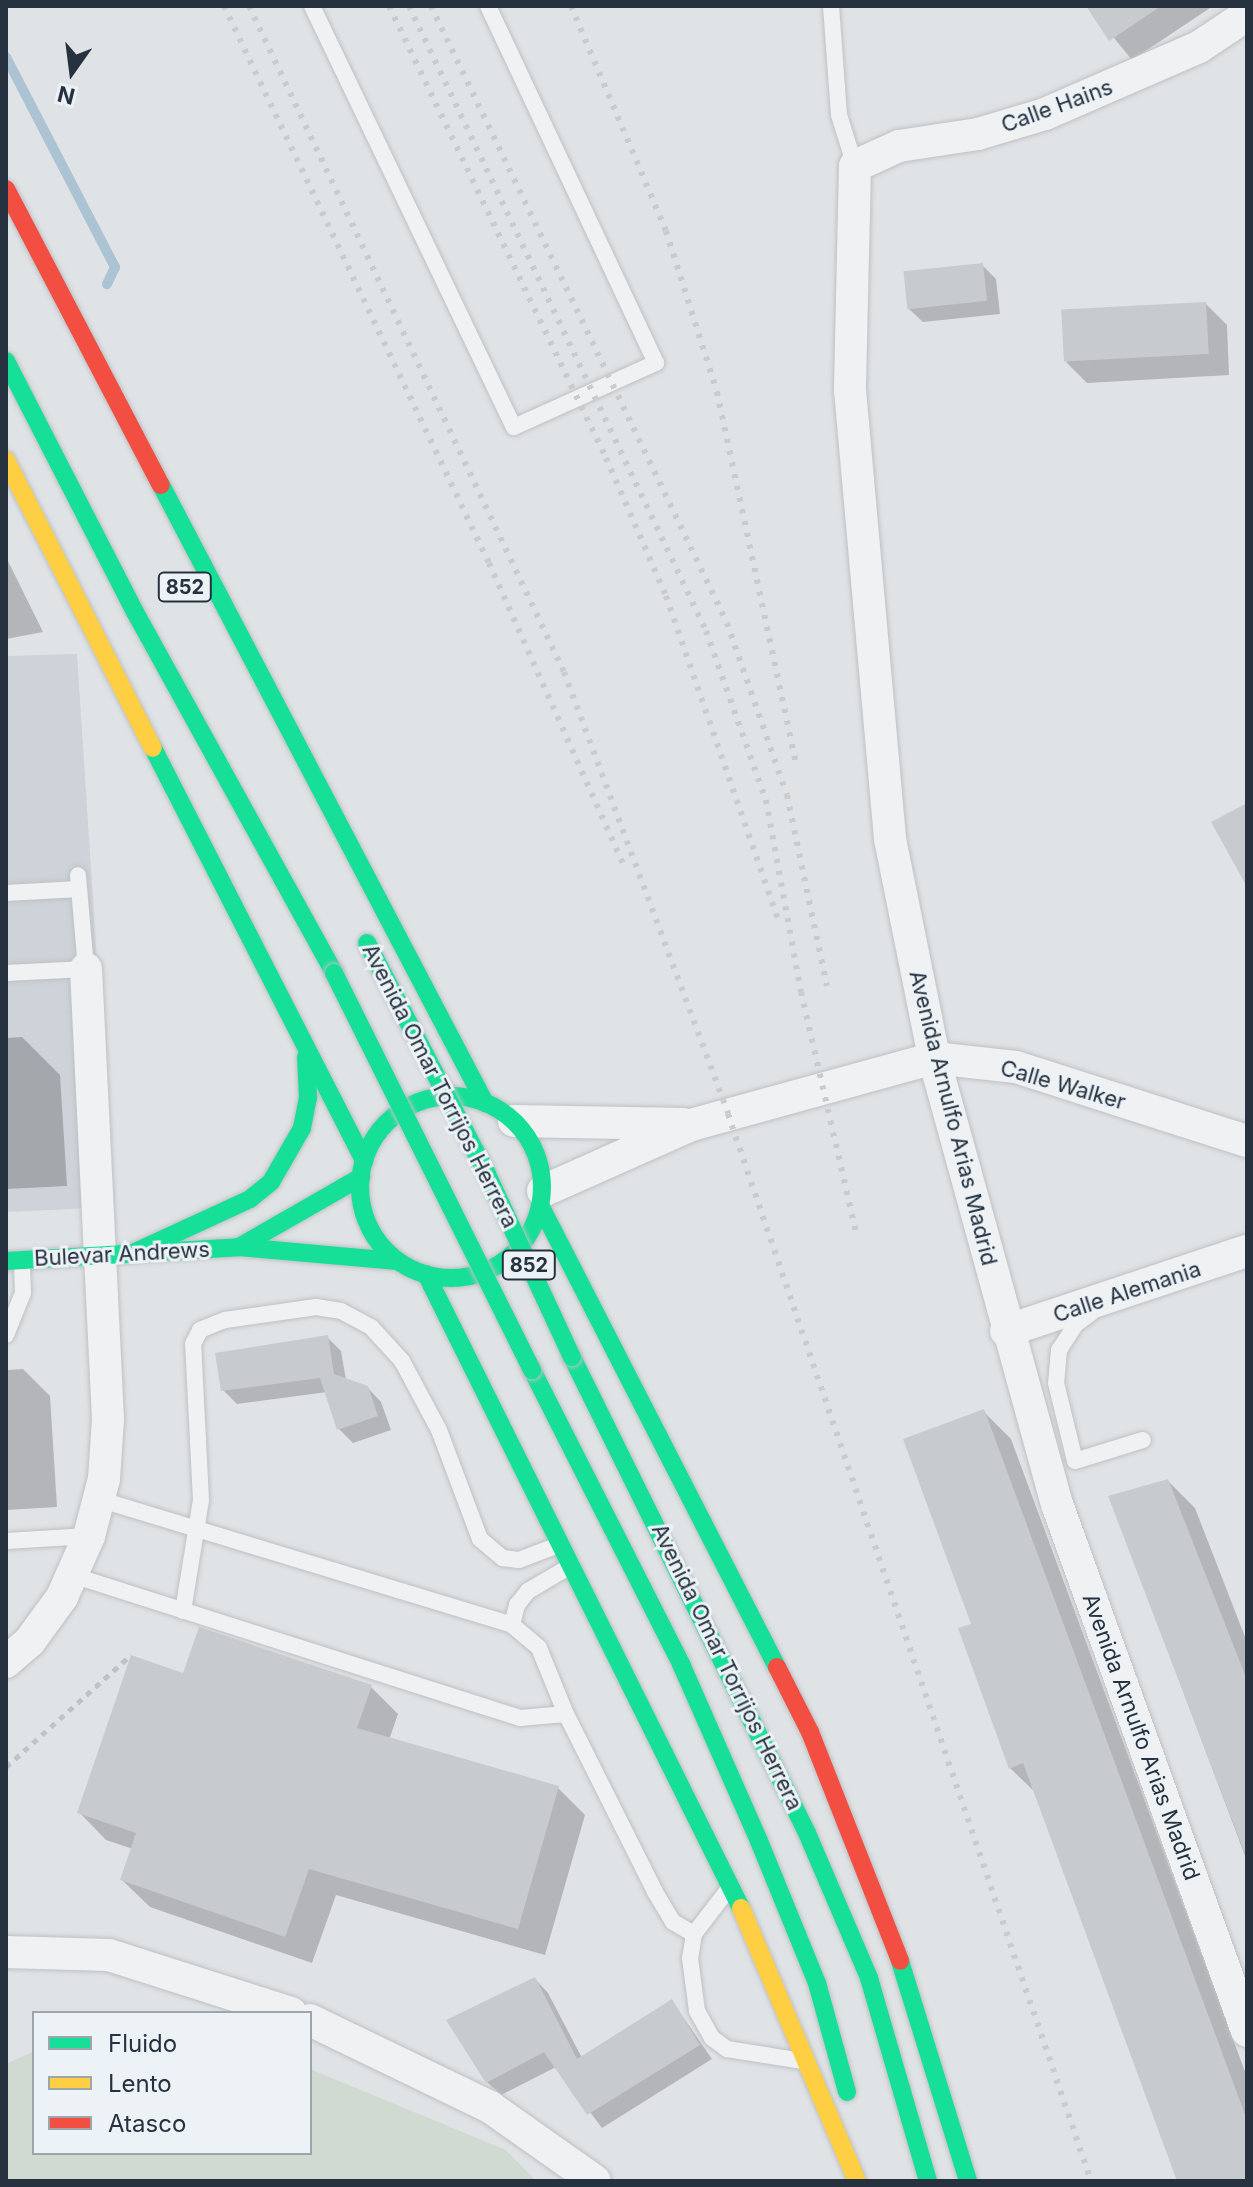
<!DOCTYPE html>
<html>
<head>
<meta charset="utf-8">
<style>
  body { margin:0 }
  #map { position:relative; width:1253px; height:2187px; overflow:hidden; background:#e0e3e6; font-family:Inter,sans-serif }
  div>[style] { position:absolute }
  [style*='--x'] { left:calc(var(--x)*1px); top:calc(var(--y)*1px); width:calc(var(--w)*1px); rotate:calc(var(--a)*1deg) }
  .built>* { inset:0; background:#cdd3d9 }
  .green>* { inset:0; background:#d1dad0 }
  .shadow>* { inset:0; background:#0003 }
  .stream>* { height:10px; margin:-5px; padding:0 5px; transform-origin:5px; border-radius:5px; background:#acc3d3 }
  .building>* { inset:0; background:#c8cbce; transform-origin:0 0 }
  .path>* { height:5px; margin-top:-2.5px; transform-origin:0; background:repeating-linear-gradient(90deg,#bfc2c6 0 6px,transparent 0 12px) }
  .roads { filter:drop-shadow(0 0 2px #bec1c4) drop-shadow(0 0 2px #bec1c4) }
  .lane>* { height:16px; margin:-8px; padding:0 8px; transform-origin:8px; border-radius:8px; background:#f0f1f2 }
  .street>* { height:32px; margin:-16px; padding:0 16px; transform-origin:16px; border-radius:16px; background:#f0f1f2 }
  .fast>* { height:18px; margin:-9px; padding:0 9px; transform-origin:9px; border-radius:9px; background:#16e098 }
  .fast>.ring { margin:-9px; padding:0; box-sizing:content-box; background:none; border:18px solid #16e098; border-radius:50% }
  .slow>* { height:18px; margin:-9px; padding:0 9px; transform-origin:9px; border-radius:9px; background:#ffcf43 }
  .jam>* { height:18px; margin:-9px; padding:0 9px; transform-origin:9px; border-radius:9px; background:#f24e42 }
  .rail>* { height:6px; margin-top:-3px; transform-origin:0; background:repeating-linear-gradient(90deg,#c9cbcd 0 4px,transparent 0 12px) }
  .bridges { filter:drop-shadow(0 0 2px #bcc0c4) drop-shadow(0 0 2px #bcc0c4) }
  .fast-bridge>* { height:18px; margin:-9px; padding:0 9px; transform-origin:9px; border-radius:9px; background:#16e098 }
  span { translate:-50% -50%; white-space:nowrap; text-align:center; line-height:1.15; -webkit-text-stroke:6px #edf2f6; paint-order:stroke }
  .shield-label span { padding:2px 6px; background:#edf2f6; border:2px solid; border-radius:6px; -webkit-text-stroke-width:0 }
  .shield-label { font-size:20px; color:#263240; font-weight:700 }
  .street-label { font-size:22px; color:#263240 }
  .frame { position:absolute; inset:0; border:8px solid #263240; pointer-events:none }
  .legend { position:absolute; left:32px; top:2011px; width:280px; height:144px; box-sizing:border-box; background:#edf2f6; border:2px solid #9da5ad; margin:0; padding:10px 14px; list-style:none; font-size:24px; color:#263240 }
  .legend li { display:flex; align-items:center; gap:16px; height:40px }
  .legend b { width:40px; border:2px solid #9da5ad }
  .north { position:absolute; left:32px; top:32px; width:80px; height:80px; -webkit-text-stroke:6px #edf2f6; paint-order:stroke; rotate:194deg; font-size:22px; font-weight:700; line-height:32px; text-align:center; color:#263240 }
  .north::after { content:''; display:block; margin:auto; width:28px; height:36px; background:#263240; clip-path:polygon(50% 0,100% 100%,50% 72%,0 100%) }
</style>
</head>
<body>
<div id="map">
  <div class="built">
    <div style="clip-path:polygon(77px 654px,113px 1207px,6px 1212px,6px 656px)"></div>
  </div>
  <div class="green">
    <div style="clip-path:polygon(34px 2051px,34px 2153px,310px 2153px,310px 2069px,506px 2150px,536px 2181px,6px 2181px,6px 2064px)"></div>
  </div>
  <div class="shadow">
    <div style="clip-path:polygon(1088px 6px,1213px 6px,1132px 60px)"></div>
    <div style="clip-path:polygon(982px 265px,996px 279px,1000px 314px,923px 322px,909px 309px)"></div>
    <div style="clip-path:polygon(1206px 304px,1227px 325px,1229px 375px,1087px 383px,1066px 362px)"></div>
    <div style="clip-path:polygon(6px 557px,43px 632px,6px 639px)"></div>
    <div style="clip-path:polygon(22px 1037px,60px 1075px,67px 1186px,6px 1189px,6px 1038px)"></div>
    <div style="clip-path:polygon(327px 1337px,341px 1351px,346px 1380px,367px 1387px,381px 1402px,391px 1430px,353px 1443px,339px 1429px,327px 1392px,237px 1404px,223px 1390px)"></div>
    <div style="clip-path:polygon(23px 1369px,50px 1396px,57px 1507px,6px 1510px,6px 1370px)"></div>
    <div style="clip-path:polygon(984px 1412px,1011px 1439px,1247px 2077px,1247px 2181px,1179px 2181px,1036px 1793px,1010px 1768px,974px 1625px)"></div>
    <div style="clip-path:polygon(1168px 1481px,1195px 1508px,1247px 1642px,1247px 1861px,1110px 1497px)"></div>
    <div style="clip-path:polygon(184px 1675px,371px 1687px,398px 1714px,389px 1740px,558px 1788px,585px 1815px,545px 1955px,336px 1895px,312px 1963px,150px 1907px,122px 1880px,133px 1849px,106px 1840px,79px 1812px)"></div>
    <div style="clip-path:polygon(535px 1979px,548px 1993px,582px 2058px,672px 2001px,712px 2059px,602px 2128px,556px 2067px,501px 2095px,487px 2082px)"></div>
  </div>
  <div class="stream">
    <div style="--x:6;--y:57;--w:237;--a:62.6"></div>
    <div style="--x:115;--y:267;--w:19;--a:115"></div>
  </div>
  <div class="building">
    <div style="clip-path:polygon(1086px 6px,1161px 6px,1109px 41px)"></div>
    <div style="left:983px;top:263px;width:38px;height:80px;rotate:84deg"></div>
    <div style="left:1206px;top:302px;width:52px;height:145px;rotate:87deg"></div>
    <div style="clip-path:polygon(1247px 803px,1247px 887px,1211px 822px)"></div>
    <div style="clip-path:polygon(328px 1335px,334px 1374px,368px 1386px,378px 1416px,337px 1430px,320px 1378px,221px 1391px,215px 1353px)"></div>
    <div style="clip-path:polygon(984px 1409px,1247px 2120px,1247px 2181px,1177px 2181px,1023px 1763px,1009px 1769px,958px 1628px,971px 1624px,903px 1439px)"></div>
    <div style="clip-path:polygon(1168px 1479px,1247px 1680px,1247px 1859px,1108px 1496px)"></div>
    <div style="clip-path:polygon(199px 1627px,372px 1685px,357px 1728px,559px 1786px,518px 1929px,309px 1869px,285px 1937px,120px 1880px,136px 1833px,77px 1813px,131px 1655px,183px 1673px)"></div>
    <div style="clip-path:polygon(535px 1977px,577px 2059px,672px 1999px,700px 2045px,587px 2115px,544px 2052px,486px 2083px,446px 2020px)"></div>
  </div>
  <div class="path">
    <div style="--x:6;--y:1767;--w:168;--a:-41.9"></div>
  </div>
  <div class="roads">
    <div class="lane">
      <div style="--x:312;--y:6;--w:467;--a:64.4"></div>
      <div style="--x:514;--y:427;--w:156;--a:-24.3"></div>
      <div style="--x:656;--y:363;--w:395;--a:-115.2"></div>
      <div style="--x:831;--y:6;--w:109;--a:85.8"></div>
      <div style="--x:839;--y:115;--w:53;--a:72.6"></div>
      <div style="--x:6;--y:893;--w:73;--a:-3.1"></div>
      <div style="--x:6;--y:973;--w:80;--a:-2.9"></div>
      <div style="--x:86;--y:969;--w:94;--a:-94.9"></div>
      <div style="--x:1091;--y:1313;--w:19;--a:144"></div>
      <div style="--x:1076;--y:1324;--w:31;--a:123"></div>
      <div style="--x:1059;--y:1350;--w:33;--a:95"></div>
      <div style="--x:1056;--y:1383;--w:80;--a:76.3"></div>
      <div style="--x:1075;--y:1461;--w:71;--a:-17.2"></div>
      <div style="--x:6;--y:1335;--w:45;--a:-68"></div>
      <div style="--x:23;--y:1293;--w:33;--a:-92"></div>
      <div style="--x:98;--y:1499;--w:433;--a:16.9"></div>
      <div style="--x:512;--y:1625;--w:35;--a:40"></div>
      <div style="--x:539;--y:1648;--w:71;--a:67.8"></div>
      <div style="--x:566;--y:1714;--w:199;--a:63.4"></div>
      <div style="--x:655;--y:1892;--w:35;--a:59"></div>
      <div style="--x:673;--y:1922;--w:24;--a:30"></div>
      <div style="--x:6;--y:1541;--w:83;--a:-3.4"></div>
      <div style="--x:72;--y:1575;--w:470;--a:17.7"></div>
      <div style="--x:520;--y:1718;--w:46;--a:-5"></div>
      <div style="--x:183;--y:1611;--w:112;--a:-80.8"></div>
      <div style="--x:201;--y:1500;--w:156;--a:-92.9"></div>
      <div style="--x:193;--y:1344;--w:16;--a:-63"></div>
      <div style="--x:200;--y:1330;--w:27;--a:-22"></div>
      <div style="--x:225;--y:1320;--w:92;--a:-8.1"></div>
      <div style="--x:316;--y:1307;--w:25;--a:9"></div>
      <div style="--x:341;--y:1311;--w:34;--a:28"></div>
      <div style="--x:371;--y:1327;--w:46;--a:47.6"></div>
      <div style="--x:402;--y:1361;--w:78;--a:61.8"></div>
      <div style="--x:439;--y:1430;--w:116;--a:69.4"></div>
      <div style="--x:480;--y:1539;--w:30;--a:40"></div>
      <div style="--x:503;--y:1558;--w:16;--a:7"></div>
      <div style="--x:519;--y:1560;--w:45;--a:-20.9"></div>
      <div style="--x:512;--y:1625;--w:21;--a:-76"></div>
      <div style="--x:517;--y:1605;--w:18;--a:-52"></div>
      <div style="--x:528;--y:1591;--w:51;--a:-30.6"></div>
      <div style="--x:730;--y:1887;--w:59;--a:127.5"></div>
      <div style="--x:694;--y:1934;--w:24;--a:99"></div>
      <div style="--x:690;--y:1958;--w:53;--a:82.5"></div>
      <div style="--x:697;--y:2011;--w:31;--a:61"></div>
      <div style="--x:712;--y:2038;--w:19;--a:36"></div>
      <div style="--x:727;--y:2049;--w:77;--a:9"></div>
    </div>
    <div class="street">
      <div style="--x:1247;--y:15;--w:58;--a:146.3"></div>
      <div style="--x:1199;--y:47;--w:168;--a:156.5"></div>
      <div style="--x:1045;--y:114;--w:70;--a:163.4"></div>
      <div style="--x:978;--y:134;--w:80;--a:171.4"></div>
      <div style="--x:899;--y:146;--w:48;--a:155.6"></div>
      <div style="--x:855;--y:166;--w:224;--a:91.3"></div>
      <div style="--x:850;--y:390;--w:451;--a:84.9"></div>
      <div style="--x:890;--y:839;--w:223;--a:78.6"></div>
      <div style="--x:934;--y:1058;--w:463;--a:74.6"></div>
      <div style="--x:1057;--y:1504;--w:560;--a:70.17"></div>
      <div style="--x:514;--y:1121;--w:169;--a:1"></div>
      <div style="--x:543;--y:1191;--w:162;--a:-24"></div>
      <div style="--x:691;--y:1125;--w:252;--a:-15.4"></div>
      <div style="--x:934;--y:1058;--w:82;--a:6.3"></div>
      <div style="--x:1016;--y:1067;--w:243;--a:17.8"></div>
      <div style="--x:1006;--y:1331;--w:254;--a:-18.4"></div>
      <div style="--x:6;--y:1662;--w:32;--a:-41"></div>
      <div style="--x:30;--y:1641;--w:54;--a:-54"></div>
      <div style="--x:62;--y:1597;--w:67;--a:-66.1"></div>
      <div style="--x:89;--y:1536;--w:59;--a:-75.3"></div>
      <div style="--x:104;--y:1479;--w:60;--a:-86.2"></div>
      <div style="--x:108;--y:1419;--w:451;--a:-92.8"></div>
      <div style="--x:6;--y:1952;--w:103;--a:1.7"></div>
      <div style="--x:109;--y:1955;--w:191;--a:17.7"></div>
      <div style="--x:310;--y:2020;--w:200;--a:25.8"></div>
      <div style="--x:490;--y:2107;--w:128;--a:35.2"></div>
    </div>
    <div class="fast">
      <div style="--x:6;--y:361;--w:282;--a:62.8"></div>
      <div style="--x:135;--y:612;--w:412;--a:61.1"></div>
      <div style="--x:161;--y:485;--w:698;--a:62.33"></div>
      <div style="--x:153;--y:748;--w:464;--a:62.9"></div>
      <div class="ring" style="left:360px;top:1096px;width:164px;height:164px"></div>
      <div style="--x:540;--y:1205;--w:519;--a:62.84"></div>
      <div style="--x:239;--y:1247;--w:141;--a:-29.8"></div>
      <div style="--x:131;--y:1254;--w:131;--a:-24.8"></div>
      <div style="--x:250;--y:1199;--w:27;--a:-39"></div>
      <div style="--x:271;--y:1182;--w:62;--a:-60.1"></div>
      <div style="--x:302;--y:1128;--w:31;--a:-79"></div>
      <div style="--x:308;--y:1098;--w:41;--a:-92.8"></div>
      <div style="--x:6;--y:1261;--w:233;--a:-3.4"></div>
      <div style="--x:239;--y:1247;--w:159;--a:5.1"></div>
      <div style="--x:426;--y:1274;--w:708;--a:63.58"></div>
      <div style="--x:572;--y:1357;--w:531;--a:63.72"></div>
      <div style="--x:807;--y:1833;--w:158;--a:66.8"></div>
      <div style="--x:869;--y:1978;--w:211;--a:73.8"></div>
      <div style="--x:532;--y:1370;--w:330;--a:63.1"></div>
      <div style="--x:681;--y:1664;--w:193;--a:66.2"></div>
      <div style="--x:759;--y:1841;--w:153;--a:67.8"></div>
      <div style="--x:817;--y:1983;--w:113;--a:74.6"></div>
      <div style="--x:900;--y:1961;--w:230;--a:72.8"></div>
    </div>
    <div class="slow">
      <div style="--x:6;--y:460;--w:323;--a:63"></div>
      <div style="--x:741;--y:1908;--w:297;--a:67"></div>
    </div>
    <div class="jam">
      <div style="--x:6;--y:189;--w:334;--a:62.4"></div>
      <div style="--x:777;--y:1667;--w:73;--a:63.1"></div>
      <div style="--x:810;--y:1732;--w:246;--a:68.5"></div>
    </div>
  </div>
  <div class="rail">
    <div style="--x:224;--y:6;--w:617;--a:64.56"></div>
    <div style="--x:489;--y:563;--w:335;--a:66"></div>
    <div style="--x:249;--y:6;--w:737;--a:64.69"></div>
    <div style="--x:564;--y:672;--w:471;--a:69.6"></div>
    <div style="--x:728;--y:1114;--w:1127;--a:71.21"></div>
    <div style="--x:389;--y:6;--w:501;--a:64.35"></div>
    <div style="--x:606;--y:458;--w:150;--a:66.5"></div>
    <div style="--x:666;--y:596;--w:346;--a:70.9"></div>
    <div style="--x:409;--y:6;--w:692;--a:64.58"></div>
    <div style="--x:706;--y:631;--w:179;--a:70.5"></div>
    <div style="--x:766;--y:800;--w:195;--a:79.7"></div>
    <div style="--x:801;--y:992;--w:251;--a:77.1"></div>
    <div style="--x:431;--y:6;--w:684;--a:64.37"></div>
    <div style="--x:727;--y:623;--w:182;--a:70.8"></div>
    <div style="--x:787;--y:795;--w:195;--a:78.2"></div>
    <div style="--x:571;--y:6;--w:244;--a:67.1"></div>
    <div style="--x:666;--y:231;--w:169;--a:72.4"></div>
    <div style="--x:717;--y:392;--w:379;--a:78"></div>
  </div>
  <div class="bridges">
    <div class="fast-bridge">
      <div style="--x:367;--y:943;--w:258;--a:62.5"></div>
      <div style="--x:486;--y:1172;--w:204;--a:65.1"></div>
      <div style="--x:334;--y:973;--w:444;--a:63.5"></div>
    </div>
  </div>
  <div class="shield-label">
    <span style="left:185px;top:587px">852</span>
    <span style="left:529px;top:1265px">852</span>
  </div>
  <div class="street-label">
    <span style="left:1057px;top:106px;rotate:-20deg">Calle Hains</span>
    <span style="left:1063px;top:1085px;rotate:16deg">Calle Walker</span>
    <span style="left:440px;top:1086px;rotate:63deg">Avenida Omar Torrijos Herrera</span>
    <span style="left:953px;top:1118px;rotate:76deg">Avenida Arnulfo Arias Madrid</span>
    <span style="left:122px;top:1254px;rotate:-3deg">Bulevar Andrews</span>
    <span style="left:1127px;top:1292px;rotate:-18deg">Calle Alemania</span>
    <span style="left:727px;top:1667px;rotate:64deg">Avenida Omar Torrijos Herrera</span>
    <span style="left:1141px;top:1737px;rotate:70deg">Avenida Arnulfo Arias Madrid</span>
  </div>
  <div class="frame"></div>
  <ul class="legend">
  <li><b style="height:10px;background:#16e098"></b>Fluido</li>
  <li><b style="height:10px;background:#ffcf43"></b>Lento</li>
  <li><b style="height:10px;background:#f24e42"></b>Atasco</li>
  </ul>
  <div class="north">N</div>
</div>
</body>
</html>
